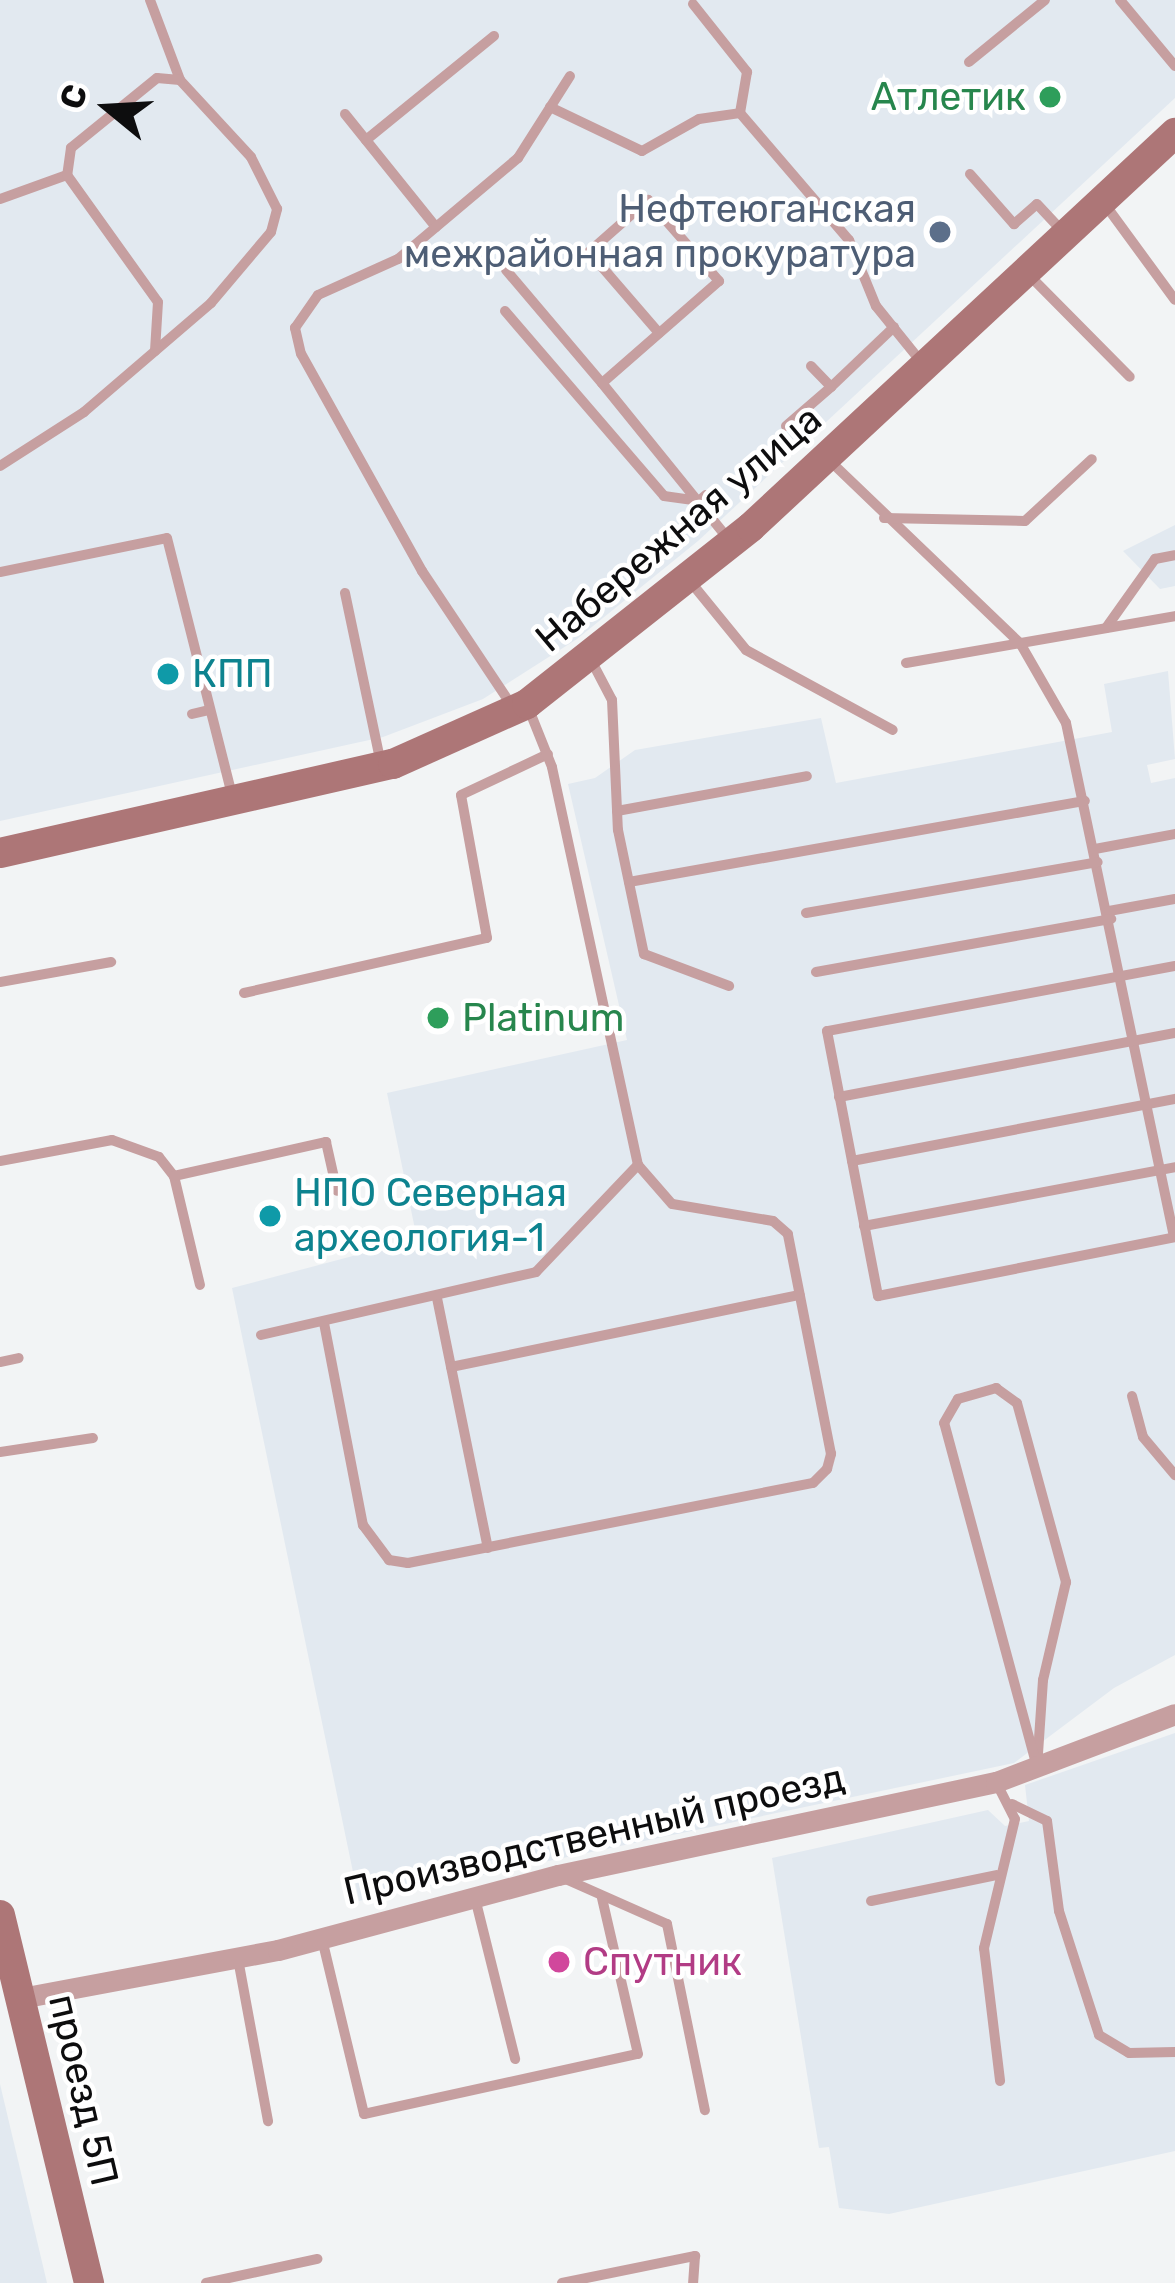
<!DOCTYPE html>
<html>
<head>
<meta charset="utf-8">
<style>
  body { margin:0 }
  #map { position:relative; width:1175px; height:2283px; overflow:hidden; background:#f2f4f5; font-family:Rubik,sans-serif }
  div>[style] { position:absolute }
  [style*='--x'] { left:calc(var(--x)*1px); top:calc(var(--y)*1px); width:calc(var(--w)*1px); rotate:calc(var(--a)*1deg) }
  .built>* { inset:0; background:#e2e9f0 }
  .lane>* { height:10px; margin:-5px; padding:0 5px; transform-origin:5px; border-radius:5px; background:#c69fa0 }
  .street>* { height:21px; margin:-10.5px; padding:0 10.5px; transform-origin:10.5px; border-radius:10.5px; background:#c69fa0 }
  .secondary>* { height:30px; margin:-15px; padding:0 15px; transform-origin:15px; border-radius:15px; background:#ad7677 }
  .dots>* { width:33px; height:33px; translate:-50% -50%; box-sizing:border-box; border:6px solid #fff; border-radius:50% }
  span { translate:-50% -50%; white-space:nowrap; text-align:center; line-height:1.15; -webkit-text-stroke:9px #fff; paint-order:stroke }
  .leisure-label { font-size:39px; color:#27864d }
  .right { translate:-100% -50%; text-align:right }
  .left { translate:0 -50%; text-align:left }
  .service-label { font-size:39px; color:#4e5e75 }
  .street-label { font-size:39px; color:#0d0d0e }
  .culture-label { font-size:39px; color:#0d838f }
  .hotel-label { font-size:39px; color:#b23c85 }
  .north { position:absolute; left:48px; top:48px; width:120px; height:120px; -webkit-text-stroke:9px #fff; paint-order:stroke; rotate:288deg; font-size:33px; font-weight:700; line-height:48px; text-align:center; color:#0d0d0e }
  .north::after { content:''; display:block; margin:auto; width:42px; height:54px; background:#0d0d0e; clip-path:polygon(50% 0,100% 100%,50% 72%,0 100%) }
</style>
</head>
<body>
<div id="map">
  <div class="built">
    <div style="clip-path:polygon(0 0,1175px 0,1175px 98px,698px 541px,577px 639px,483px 699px,383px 737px,0 821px)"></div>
    <div style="clip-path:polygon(1175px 525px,1175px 586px,1160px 589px,1123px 551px)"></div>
    <div style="clip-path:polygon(1168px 671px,1175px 759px,1147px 765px,1151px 783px,1175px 778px,1175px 1655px,1114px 1688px,1014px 1763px,359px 1901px,232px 1288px,417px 1239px,387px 1093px,627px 1040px,568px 784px,595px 778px,635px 750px,821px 718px,836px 783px,1112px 732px,1104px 684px)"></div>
    <div style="clip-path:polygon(1175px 1733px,1175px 2151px,889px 2214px,839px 2208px,829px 2147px,819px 2148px,772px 1858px,988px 1810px,1005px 1826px,1029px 1821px,1025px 1785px)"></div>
    <div style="clip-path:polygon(0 2084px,47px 2283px,0 2283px)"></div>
  </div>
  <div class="lane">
    <div style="--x:150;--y:0;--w:85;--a:69.4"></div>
    <div style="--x:1120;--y:0;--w:86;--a:50.2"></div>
    <div style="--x:693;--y:4;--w:87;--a:51.5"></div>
    <div style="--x:747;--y:72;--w:42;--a:99.7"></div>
    <div style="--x:740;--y:113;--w:167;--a:49.4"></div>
    <div style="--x:849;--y:240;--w:71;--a:67.8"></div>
    <div style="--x:876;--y:306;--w:75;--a:51"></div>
    <div style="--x:969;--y:62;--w:98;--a:-39.2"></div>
    <div style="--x:550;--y:107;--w:102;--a:25.6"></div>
    <div style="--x:642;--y:151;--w:65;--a:-29.3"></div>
    <div style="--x:699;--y:119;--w:41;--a:-8.3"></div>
    <div style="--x:345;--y:114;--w:145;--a:51.2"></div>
    <div style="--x:366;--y:140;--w:165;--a:-39.1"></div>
    <div style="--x:970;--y:174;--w:67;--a:48.7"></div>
    <div style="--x:1014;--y:224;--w:30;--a:-41"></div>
    <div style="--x:1037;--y:204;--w:40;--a:47"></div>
    <div style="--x:0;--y:199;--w:71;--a:-19.7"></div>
    <div style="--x:1104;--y:203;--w:120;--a:53.8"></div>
    <div style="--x:506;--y:270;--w:148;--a:49.7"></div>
    <div style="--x:1027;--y:273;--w:146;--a:45.3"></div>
    <div style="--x:505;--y:311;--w:244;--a:49.3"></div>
    <div style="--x:664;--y:496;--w:35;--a:8"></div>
    <div style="--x:699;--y:501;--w:9;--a:-41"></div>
    <div style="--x:659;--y:333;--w:107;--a:-130.8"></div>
    <div style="--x:589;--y:252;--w:79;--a:-41.4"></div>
    <div style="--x:648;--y:200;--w:108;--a:48.8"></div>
    <div style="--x:719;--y:281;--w:155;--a:138.9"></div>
    <div style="--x:602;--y:383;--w:203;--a:51"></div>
    <div style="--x:811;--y:366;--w:29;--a:46"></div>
    <div style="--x:831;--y:387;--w:87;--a:-43.6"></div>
    <div style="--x:786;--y:426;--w:60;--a:-40.9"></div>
    <div style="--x:829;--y:460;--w:265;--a:43.8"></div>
    <div style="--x:1020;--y:643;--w:92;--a:60.1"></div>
    <div style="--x:1066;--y:723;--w:525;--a:78.13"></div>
    <div style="--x:0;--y:466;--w:100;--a:-32.7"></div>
    <div style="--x:84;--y:412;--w:167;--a:-40.6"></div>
    <div style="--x:211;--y:303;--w:93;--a:-49.8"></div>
    <div style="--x:271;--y:232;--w:24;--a:-75"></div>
    <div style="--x:277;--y:209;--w:58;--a:-116.6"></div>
    <div style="--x:251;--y:157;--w:105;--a:-132.7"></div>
    <div style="--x:180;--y:80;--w:23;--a:-175"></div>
    <div style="--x:157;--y:78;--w:111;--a:140.9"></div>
    <div style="--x:71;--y:148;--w:27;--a:98"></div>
    <div style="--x:67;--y:175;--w:156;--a:54.4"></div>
    <div style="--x:158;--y:302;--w:49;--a:93.5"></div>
    <div style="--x:884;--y:518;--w:141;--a:1.2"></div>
    <div style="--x:1025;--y:521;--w:91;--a:-42.8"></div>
    <div style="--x:0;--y:572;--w:170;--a:-11.5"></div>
    <div style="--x:167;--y:538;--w:265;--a:75.8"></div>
    <div style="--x:689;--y:580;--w:90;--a:50.8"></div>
    <div style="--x:746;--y:650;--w:167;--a:28.6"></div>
    <div style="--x:345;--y:593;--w:175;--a:78.1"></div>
    <div style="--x:1106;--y:628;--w:85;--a:-54.6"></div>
    <div style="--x:1155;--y:559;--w:20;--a:-11"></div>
    <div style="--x:591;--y:660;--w:45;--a:62.3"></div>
    <div style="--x:612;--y:700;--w:130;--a:87.4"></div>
    <div style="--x:618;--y:830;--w:127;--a:78.2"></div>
    <div style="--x:644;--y:954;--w:91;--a:20.6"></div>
    <div style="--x:906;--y:663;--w:273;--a:-9.9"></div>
    <div style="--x:514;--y:709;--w:166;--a:-123.7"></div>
    <div style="--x:422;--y:571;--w:248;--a:-119.1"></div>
    <div style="--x:301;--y:354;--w:27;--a:-103"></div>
    <div style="--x:295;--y:328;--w:40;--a:-55.1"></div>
    <div style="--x:318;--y:295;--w:88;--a:-24.2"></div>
    <div style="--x:398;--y:259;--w:157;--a:-40.1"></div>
    <div style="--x:518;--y:158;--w:97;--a:-57.6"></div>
    <div style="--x:192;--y:714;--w:18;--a:-13"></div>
    <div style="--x:617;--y:811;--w:193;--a:-10.4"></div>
    <div style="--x:1095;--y:849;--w:81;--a:-10.6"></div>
    <div style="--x:629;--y:882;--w:463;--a:-10.1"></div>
    <div style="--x:1109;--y:911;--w:67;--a:-10.3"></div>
    <div style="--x:806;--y:913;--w:296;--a:-9.9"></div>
    <div style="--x:1175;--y:966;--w:354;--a:169.4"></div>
    <div style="--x:827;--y:1031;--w:270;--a:79.1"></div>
    <div style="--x:878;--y:1296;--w:303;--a:-11.2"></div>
    <div style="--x:816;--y:972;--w:300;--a:-10.2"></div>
    <div style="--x:0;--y:982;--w:113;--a:-10.2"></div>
    <div style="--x:244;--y:993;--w:249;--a:-12.8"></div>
    <div style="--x:487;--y:938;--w:145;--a:-100.3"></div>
    <div style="--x:461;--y:795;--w:96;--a:-25.2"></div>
    <div style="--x:839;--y:1097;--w:342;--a:-10.8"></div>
    <div style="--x:0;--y:1161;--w:114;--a:-10.6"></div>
    <div style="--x:112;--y:1140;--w:50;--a:19.9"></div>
    <div style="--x:159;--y:1157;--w:24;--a:52"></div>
    <div style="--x:174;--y:1176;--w:112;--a:76.6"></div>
    <div style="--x:852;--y:1161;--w:329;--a:-10.9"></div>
    <div style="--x:174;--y:1176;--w:156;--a:-12.6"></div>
    <div style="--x:326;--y:1142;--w:50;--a:77.3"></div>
    <div style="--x:864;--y:1226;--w:317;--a:-10.7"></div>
    <div style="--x:437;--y:1298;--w:255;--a:78.5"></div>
    <div style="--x:324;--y:1323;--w:206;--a:79.1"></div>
    <div style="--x:363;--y:1525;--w:44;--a:53.4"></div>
    <div style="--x:389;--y:1560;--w:19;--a:9"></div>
    <div style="--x:408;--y:1563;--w:413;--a:-11.2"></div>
    <div style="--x:813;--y:1483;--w:20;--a:-45"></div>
    <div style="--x:827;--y:1469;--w:16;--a:-75"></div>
    <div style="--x:831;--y:1454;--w:224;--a:-101.1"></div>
    <div style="--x:788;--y:1234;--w:20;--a:-139"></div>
    <div style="--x:773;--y:1221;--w:102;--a:-170.4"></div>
    <div style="--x:672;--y:1204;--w:52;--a:-131.1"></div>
    <div style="--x:638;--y:1165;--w:407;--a:-102.2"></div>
    <div style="--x:552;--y:767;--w:65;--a:-111.8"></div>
    <div style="--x:261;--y:1335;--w:282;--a:-12.9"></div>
    <div style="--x:536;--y:1272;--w:148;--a:-46.4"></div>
    <div style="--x:0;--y:1362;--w:19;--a:-12"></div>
    <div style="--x:451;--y:1367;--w:356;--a:-11.7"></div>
    <div style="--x:996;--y:1388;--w:26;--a:36"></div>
    <div style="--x:1017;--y:1403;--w:186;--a:74.7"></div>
    <div style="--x:1066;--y:1582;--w:101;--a:103.2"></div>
    <div style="--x:1043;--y:1680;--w:87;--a:93.9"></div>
    <div style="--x:1037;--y:1767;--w:356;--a:-105.1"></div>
    <div style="--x:944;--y:1423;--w:28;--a:-60"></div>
    <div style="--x:958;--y:1399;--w:40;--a:-16"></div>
    <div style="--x:1132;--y:1396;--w:42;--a:75"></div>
    <div style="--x:1143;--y:1437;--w:50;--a:49.9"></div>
    <div style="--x:0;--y:1452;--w:94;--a:-8.6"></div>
    <div style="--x:997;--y:1784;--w:39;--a:63"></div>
    <div style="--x:1015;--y:1819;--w:133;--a:103.5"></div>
    <div style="--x:984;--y:1948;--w:134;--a:83.1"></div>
    <div style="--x:1012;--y:1804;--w:39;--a:26"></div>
    <div style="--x:1047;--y:1821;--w:91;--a:82.4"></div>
    <div style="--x:1059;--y:1911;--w:130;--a:72.1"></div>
    <div style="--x:1099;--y:2035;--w:35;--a:31"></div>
    <div style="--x:1129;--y:2053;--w:46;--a:-1.2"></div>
    <div style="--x:561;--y:1877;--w:116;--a:23.9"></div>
    <div style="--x:667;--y:1924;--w:190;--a:78.5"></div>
    <div style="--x:475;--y:1898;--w:166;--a:76"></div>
    <div style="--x:871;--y:1901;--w:128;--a:-11.7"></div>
    <div style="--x:322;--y:1939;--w:180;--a:76.5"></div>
    <div style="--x:364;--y:2114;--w:280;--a:-12.4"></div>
    <div style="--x:638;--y:2054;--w:160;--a:-103"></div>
    <div style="--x:238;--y:1959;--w:165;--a:79.5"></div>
    <div style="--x:206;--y:2283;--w:114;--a:-12.2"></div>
    <div style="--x:562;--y:2283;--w:136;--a:-11.5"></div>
    <div style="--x:695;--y:2256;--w:27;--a:94"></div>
  </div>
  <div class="street">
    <div style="--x:21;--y:1998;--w:261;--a:-10.6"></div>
    <div style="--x:278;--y:1950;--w:290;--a:-15"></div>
    <div style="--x:558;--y:1875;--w:448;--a:-12"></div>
    <div style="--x:996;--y:1782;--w:191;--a:-20.8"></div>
  </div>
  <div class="secondary">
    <div style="--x:0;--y:853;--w:403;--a:-12.8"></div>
    <div style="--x:393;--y:764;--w:147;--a:-24.1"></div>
    <div style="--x:527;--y:704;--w:285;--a:-38.3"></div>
    <div style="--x:751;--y:527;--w:579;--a:-42.9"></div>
    <div style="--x:0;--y:1915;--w:379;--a:76.4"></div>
  </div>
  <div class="dots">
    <div style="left:1050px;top:97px;background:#2e9e5b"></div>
    <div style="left:940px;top:232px;background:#5c6f8a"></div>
    <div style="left:168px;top:674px;background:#0f9aa8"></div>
    <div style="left:438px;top:1018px;background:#2e9e5b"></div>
    <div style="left:270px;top:1216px;background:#0f9aa8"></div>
    <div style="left:559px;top:1962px;background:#d1479c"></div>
  </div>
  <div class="leisure-label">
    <span class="right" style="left:1026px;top:97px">Атлетик</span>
    <span class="left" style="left:462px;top:1018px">Platinum</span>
  </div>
  <div class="service-label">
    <span class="right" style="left:916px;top:232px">Нефтеюганская<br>межрайонная прокуратура</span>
  </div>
  <div class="street-label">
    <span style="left:679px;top:529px;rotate:-40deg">Набережная улица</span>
    <span style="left:594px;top:1835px;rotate:-13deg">Производственный проезд</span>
    <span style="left:83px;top:2090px;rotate:77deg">проезд 5П</span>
  </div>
  <div class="culture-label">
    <span class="left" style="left:192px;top:674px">КПП</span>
    <span class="left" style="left:294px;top:1216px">НПО Северная<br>археология-1</span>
  </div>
  <div class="hotel-label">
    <span class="left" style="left:583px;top:1962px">Спутник</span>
  </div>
  <div class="north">С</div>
</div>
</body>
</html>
